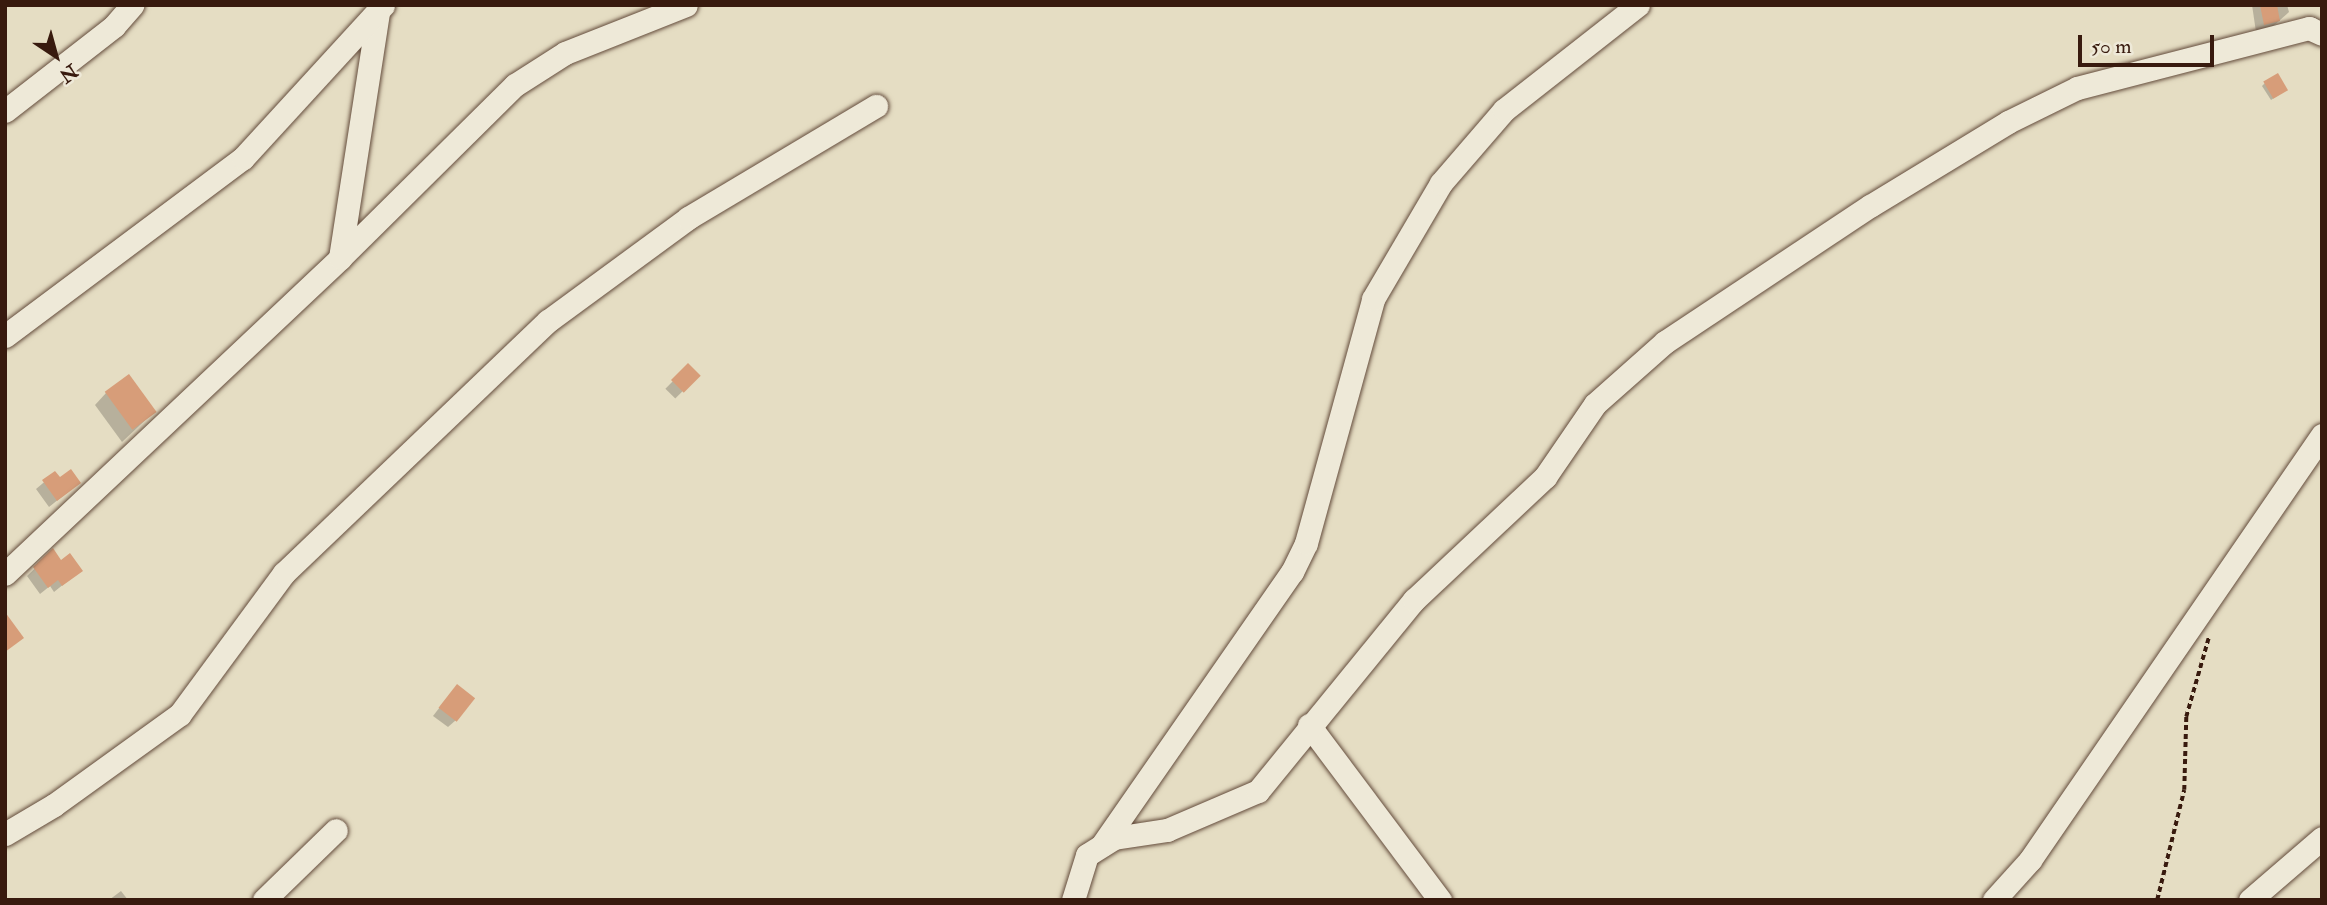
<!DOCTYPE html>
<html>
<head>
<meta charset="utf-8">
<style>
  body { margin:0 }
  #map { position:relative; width:2327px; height:905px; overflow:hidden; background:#e5ddc3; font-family:"IM FELL Double Pica",serif }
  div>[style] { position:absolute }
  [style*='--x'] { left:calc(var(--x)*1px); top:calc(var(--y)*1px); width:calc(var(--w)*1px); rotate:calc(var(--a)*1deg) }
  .shadow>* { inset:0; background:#0003; transform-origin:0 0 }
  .building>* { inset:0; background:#d79d79; transform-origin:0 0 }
  .path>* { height:3.5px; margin-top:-1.75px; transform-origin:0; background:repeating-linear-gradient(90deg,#381a0e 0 5px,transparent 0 8.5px) }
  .roads { filter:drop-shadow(0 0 2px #634b3b) drop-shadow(0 0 2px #634b3b) }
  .minor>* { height:23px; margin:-11.5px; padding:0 11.5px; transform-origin:11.5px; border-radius:11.5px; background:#eee9d8 }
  span { translate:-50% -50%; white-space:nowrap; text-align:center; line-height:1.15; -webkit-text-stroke:5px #eee9d8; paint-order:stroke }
  .frame { position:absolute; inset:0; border:7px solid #381a0e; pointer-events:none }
  .north { position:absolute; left:21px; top:21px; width:70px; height:70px; -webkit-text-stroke:5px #eee9d8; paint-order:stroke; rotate:144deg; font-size:19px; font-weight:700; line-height:28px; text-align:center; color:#381a0e }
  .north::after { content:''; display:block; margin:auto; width:24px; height:32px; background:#381a0e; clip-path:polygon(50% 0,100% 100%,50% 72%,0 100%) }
  .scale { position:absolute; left:2078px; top:35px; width:136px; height:32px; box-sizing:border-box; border:4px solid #381a0e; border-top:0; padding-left:9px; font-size:21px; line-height:24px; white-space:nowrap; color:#381a0e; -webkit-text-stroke:5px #eee9d8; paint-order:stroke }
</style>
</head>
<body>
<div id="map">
  <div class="shadow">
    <div style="clip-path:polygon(2252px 5px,2287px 5px,2289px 12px,2271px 28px,2256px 32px)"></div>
    <div style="clip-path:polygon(2265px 83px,2283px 92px,2271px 100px,2262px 86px)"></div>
    <div style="left:688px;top:366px;width:14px;height:32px;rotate:45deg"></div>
    <div style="clip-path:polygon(106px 393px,154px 412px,122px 442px,95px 405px)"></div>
    <div style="clip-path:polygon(55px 473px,60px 480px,79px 483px,49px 507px,36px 489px)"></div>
    <div style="clip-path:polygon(53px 551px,61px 562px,80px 571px,54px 592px,50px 586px,40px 594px,27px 576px)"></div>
    <div style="clip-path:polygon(450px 694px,456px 720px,448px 727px,433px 716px)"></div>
    <div style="clip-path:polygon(121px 891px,128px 900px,109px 900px)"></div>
  </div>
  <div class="building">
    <div style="clip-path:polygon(2260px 5px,2277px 5px,2280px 21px,2264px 25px)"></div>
    <div style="left:2278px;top:73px;width:20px;height:17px;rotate:60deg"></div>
    <div style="left:688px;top:363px;width:18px;height:24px;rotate:45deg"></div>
    <div style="left:129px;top:374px;width:47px;height:30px;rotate:54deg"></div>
    <div style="clip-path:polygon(71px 469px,81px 483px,57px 501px,42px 480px,55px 471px,60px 477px)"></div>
    <div style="clip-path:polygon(53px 548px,61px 560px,70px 553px,83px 571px,62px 586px,58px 580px,48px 588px,33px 567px)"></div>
    <div style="clip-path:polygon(5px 612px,24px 638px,5px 652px)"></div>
    <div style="left:457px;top:684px;width:23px;height:30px;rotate:38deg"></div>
  </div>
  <div class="path">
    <div style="--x:2157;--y:900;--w:113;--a:-76.2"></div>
    <div style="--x:2184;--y:790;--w:73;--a:-88.4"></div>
    <div style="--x:2186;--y:717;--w:84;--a:-74.1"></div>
  </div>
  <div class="roads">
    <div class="minor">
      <div style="--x:5;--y:111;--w:138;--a:-37.9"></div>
      <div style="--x:114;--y:26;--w:28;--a:-49"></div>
      <div style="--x:340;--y:258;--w:248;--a:-81.2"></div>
      <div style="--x:5;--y:336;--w:297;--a:-36.8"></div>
      <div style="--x:243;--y:158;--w:207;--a:-47.5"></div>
      <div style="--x:5;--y:574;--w:461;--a:-43.3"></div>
      <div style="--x:340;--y:258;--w:246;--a:-44.7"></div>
      <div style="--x:515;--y:85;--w:59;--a:-32.6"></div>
      <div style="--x:565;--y:53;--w:130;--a:-21.6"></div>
      <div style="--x:1309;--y:725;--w:219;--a:53.2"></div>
      <div style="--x:5;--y:834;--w:57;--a:-30.6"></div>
      <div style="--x:54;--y:805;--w:155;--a:-35.8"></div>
      <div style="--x:180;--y:714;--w:175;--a:-53.6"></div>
      <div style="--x:284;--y:573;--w:365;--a:-43.7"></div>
      <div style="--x:548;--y:321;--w:174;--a:-36.3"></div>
      <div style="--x:688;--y:218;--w:219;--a:-30.8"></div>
      <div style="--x:1102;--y:845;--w:333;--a:-55.2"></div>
      <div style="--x:1292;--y:572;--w:32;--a:-64"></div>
      <div style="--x:1306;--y:543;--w:253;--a:-74.6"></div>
      <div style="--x:1373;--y:299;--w:134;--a:-59.6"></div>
      <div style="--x:1441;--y:183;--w:96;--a:-49.2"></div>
      <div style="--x:1504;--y:110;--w:170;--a:-38.1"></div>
      <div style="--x:264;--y:900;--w:100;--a:-44.2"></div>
      <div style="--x:1073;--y:900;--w:47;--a:-72.7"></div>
      <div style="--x:1087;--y:855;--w:32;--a:-32"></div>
      <div style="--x:1114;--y:838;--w:54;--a:-8.6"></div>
      <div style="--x:1167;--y:830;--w:99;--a:-23.2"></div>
      <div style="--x:1258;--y:791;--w:247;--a:-50.8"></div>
      <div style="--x:1414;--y:600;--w:180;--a:-43.2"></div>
      <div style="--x:1545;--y:477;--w:88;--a:-55.6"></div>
      <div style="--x:1595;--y:404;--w:94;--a:-41.5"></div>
      <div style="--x:1665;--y:342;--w:246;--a:-33.6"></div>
      <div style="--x:1870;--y:206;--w:162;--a:-31.3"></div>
      <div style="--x:2008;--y:122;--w:77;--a:-26.2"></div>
      <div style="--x:2077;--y:88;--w:240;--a:-14.5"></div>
      <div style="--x:2309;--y:28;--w:14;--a:25"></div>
      <div style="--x:1994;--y:900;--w:54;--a:-48"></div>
      <div style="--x:2030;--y:860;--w:516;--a:-55.51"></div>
      <div style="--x:2250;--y:900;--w:95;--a:-40.7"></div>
    </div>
  </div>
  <div class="frame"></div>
  <div class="north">N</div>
  <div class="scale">50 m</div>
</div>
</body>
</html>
